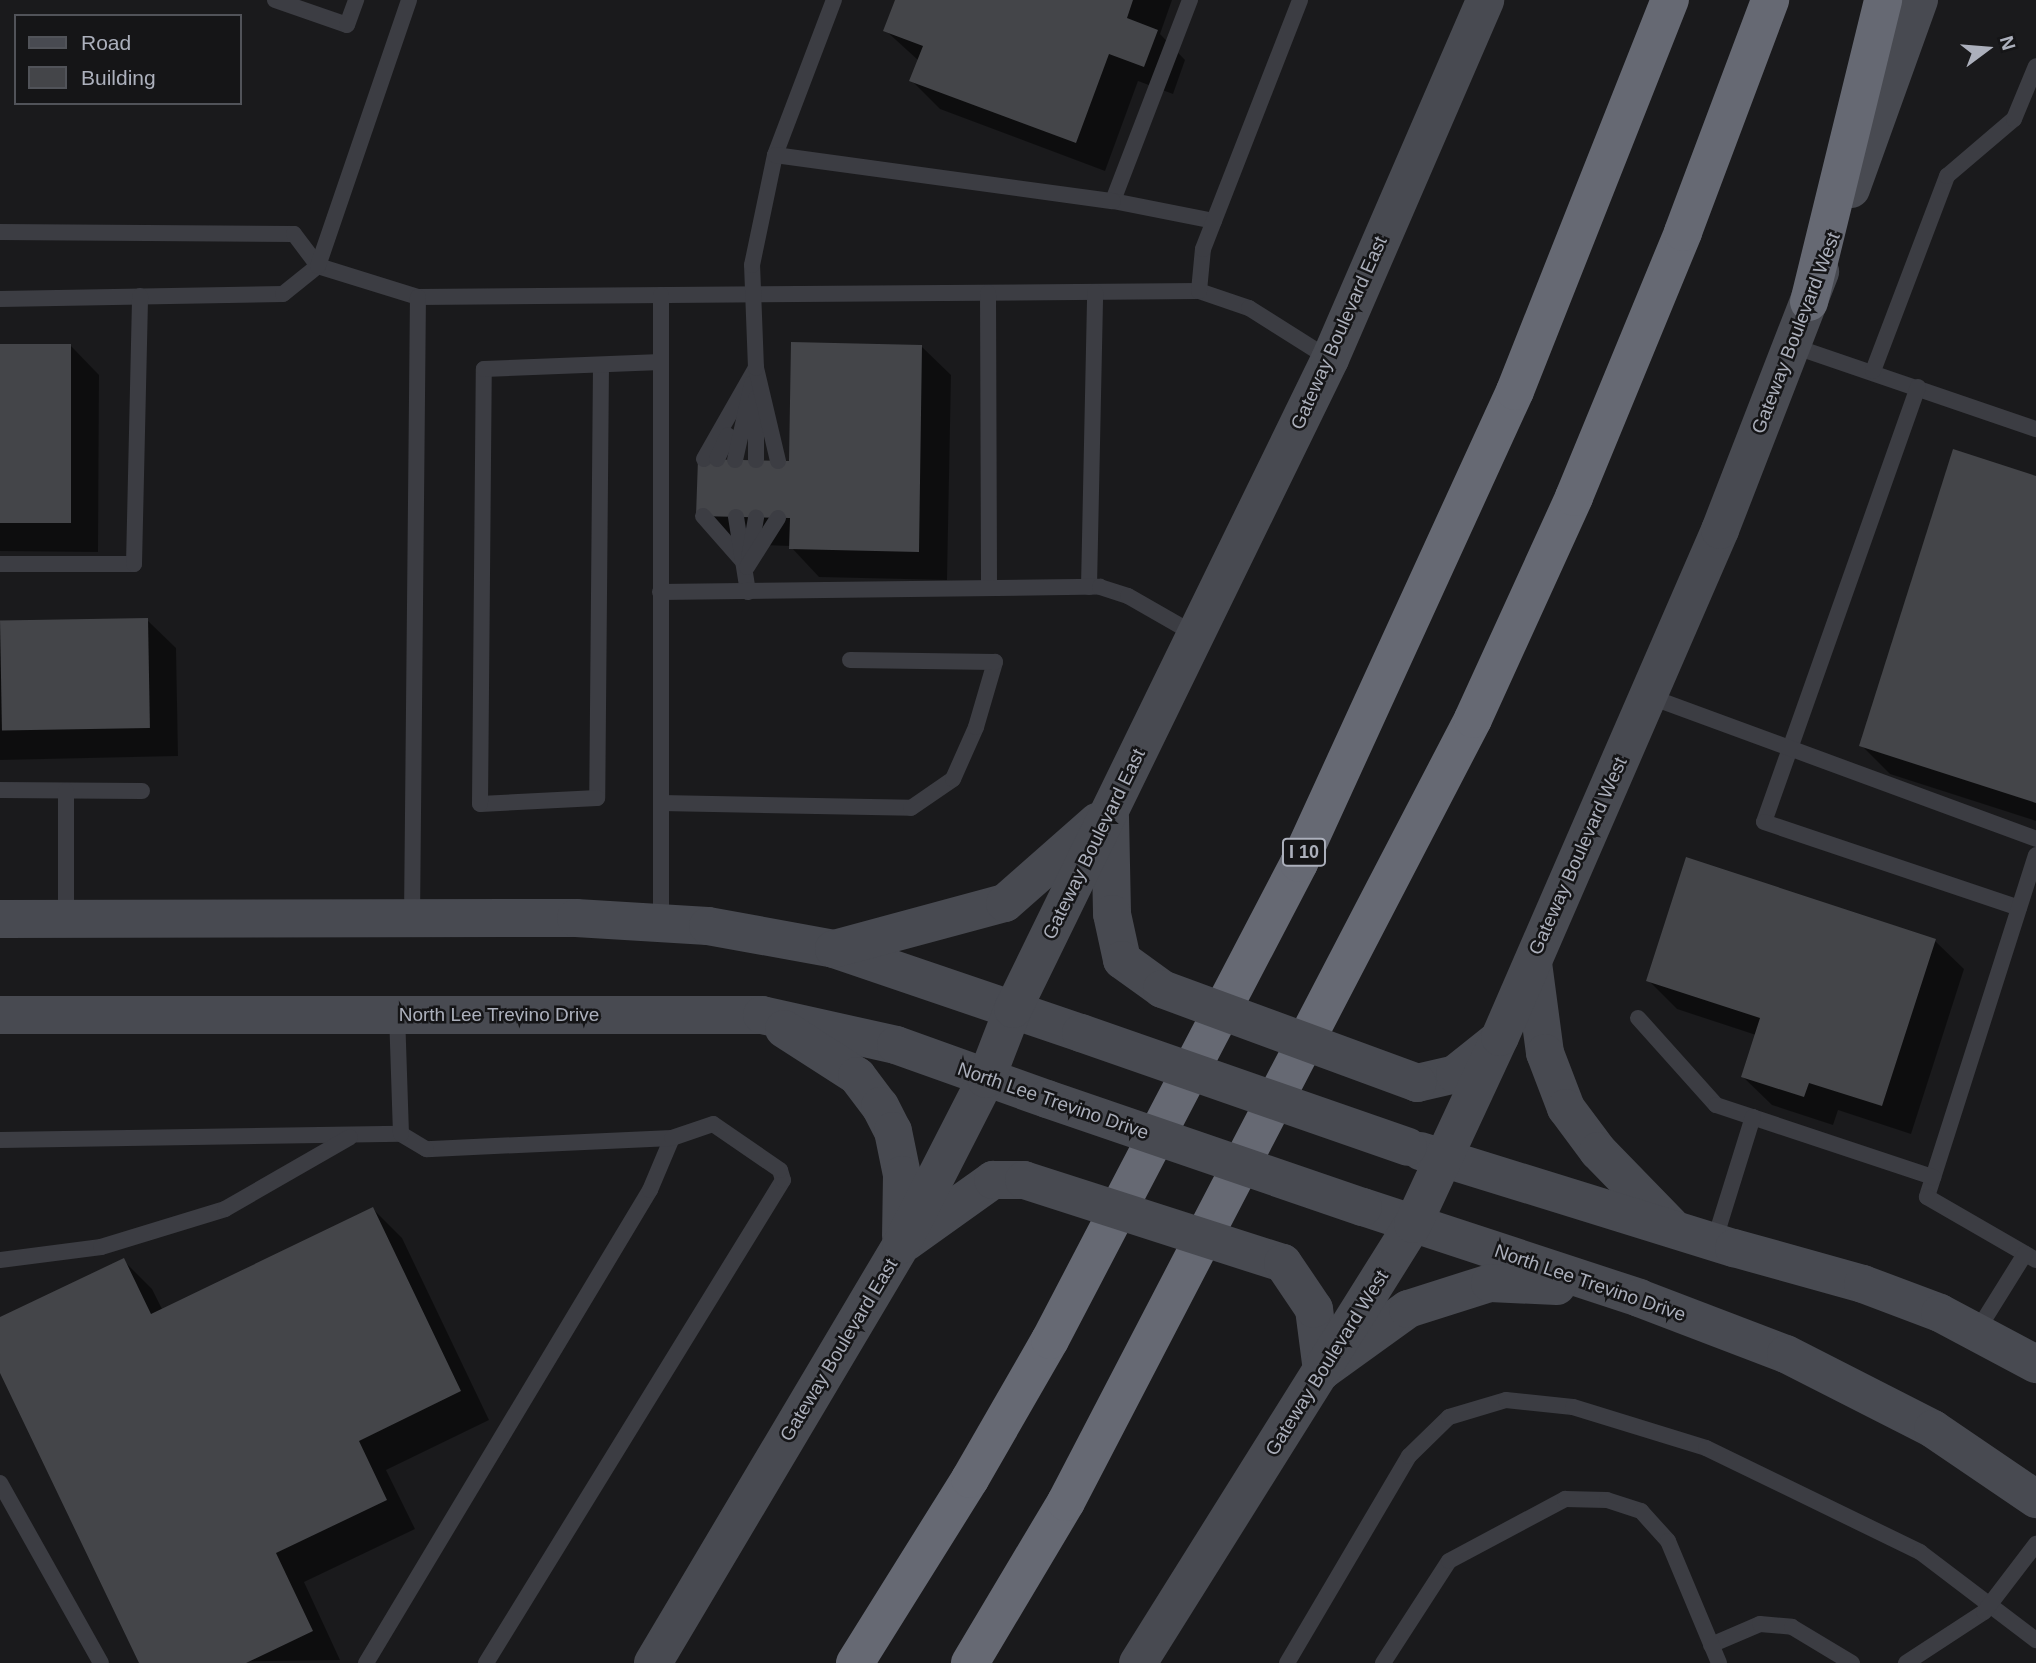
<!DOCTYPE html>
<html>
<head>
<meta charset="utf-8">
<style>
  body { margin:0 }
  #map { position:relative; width:2036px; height:1663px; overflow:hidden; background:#1a1a1c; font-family:Arial,sans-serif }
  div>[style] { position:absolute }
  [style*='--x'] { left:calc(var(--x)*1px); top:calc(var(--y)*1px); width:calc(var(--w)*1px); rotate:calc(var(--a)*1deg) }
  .shadow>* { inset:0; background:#0007 }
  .building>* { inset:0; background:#444549; transform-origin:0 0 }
  .service>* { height:16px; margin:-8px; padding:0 8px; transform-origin:8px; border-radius:8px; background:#3c3d43 }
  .secondary>* { height:38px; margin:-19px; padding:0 19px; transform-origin:19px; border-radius:19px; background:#484a51 }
  .motorway>* { height:38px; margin:-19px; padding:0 19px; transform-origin:19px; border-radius:19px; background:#666973 }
  .secondary-bridge>* { height:38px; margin:-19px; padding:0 19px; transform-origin:19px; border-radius:19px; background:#484a51 }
  span { translate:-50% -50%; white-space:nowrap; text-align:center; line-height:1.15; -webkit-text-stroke:5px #151517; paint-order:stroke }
  .shield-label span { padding:2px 5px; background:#151517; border:2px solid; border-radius:5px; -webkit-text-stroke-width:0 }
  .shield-label { font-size:18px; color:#acb0bc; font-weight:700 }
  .street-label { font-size:19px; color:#acb0bc }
  .legend { position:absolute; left:14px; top:14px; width:228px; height:91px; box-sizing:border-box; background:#151517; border:2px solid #515359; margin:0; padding:9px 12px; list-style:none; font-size:21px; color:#acb0bc }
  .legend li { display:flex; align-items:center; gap:14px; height:35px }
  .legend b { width:35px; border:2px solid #515359 }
  .north { position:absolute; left:1952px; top:14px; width:70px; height:70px; -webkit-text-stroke:5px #151517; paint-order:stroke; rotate:74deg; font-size:19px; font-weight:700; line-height:28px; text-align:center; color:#acb0bc }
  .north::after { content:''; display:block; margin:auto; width:24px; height:32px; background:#acb0bc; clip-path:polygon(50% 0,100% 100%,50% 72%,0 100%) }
</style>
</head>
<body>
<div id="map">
  <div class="shadow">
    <div style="clip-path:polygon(897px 0,1172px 0,1160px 34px,1185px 60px,1173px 94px,1138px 81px,1105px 171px,940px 109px,911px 80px,919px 61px,885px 30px)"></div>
    <div style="clip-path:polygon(0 345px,71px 346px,99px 375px,98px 552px,0 551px)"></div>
    <div style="clip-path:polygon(922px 347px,951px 375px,947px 580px,819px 577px,790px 546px,727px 544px,698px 516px,791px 463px)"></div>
    <div style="clip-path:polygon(2036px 478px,2036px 821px,1890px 774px,1861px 745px)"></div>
    <div style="clip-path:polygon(147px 620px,176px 648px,178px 756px,0 760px,0 623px)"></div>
    <div style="clip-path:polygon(1935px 941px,1964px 969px,1911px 1134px,1838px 1110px,1833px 1125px,1772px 1105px,1743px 1077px,1756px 1035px,1677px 1009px,1648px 980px)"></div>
    <div style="clip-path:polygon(373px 1209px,402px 1238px,489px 1420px,386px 1470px,415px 1529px,304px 1582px,340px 1660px,141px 1663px,0 1369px,0 1319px,123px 1260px,152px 1289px,163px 1311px)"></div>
  </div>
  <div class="building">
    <div style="clip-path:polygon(895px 0,1133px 0,1127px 18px,1158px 30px,1144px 67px,1109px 54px,1076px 143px,909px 81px,923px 46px,883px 31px)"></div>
    <div style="clip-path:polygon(791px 342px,922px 345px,919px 552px,789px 549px,790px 518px,696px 516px,698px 459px,789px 461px)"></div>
    <div style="left:0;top:344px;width:71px;height:179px"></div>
    <div style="clip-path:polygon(1953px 449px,2036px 476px,2036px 803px,1859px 746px)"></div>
    <div style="left:148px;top:618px;width:110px;height:148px;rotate:89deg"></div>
    <div style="clip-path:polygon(1686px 857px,1936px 939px,1882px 1106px,1809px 1083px,1804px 1097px,1741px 1077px,1760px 1018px,1646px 981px)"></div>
    <div style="clip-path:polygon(373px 1207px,461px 1391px,359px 1441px,387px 1500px,276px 1553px,313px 1631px,246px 1663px,139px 1663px,0 1373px,0 1317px,124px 1258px,151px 1314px)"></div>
  </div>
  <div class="service">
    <div style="--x:275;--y:0;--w:76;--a:19.1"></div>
    <div style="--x:347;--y:25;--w:27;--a:-70"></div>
    <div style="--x:1190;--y:0;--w:215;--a:111"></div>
    <div style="--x:1113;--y:201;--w:103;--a:11.2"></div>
    <div style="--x:775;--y:155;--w:166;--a:-69.2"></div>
    <div style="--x:0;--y:232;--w:294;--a:0.4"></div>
    <div style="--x:294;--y:234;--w:40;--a:53"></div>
    <div style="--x:318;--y:266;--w:105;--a:17.2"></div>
    <div style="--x:418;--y:297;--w:781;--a:-0.44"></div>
    <div style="--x:1199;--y:291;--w:53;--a:18.8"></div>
    <div style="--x:1249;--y:308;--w:96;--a:32.2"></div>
    <div style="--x:1199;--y:291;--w:42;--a:-84.6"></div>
    <div style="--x:1203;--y:249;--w:267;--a:-68.7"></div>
    <div style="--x:988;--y:293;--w:295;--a:89.8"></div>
    <div style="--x:0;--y:299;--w:283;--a:-1"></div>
    <div style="--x:283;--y:294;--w:45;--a:-38.7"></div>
    <div style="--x:318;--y:266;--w:281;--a:-71.1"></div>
    <div style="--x:1793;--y:346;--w:257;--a:18.9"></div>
    <div style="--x:601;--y:365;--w:433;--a:90.5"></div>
    <div style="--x:597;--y:798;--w:117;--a:177.1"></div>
    <div style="--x:480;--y:804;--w:435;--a:-89.5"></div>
    <div style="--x:484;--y:369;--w:177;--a:-2.3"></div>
    <div style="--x:1873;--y:371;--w:209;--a:-69.2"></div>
    <div style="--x:1947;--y:176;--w:88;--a:-40.4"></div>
    <div style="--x:2014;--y:119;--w:57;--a:-67.5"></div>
    <div style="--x:1918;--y:387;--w:461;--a:109.5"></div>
    <div style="--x:1764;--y:822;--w:269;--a:18.6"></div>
    <div style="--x:704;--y:459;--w:105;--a:-60.3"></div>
    <div style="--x:717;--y:459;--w:26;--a:-65"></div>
    <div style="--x:735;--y:460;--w:78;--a:-77.4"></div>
    <div style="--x:756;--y:460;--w:62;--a:-90"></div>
    <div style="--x:778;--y:461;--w:96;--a:-103.3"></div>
    <div style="--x:756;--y:368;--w:103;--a:-92.2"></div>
    <div style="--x:752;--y:265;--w:112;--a:-78.2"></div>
    <div style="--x:775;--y:155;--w:341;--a:7.8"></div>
    <div style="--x:703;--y:516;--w:65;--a:48.7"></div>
    <div style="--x:736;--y:517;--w:76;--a:80.9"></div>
    <div style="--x:749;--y:558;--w:41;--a:-80.1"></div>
    <div style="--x:0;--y:564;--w:134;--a:0"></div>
    <div style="--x:134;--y:564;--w:268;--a:-88.7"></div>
    <div style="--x:747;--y:567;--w:58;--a:-57.7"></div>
    <div style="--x:1089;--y:587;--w:295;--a:-88.8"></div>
    <div style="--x:660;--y:592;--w:440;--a:-0.7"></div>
    <div style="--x:1100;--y:587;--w:29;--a:18"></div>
    <div style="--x:1128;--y:596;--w:78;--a:29.8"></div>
    <div style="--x:1648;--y:696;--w:414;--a:20.2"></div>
    <div style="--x:0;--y:790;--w:142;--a:0.4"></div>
    <div style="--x:661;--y:803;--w:250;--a:1.1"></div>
    <div style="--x:911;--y:808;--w:51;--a:-34.6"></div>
    <div style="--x:953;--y:779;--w:57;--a:-66.1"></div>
    <div style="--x:976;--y:727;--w:68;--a:-73.7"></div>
    <div style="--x:995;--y:662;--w:145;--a:-179.2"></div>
    <div style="--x:2036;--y:855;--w:359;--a:107.7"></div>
    <div style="--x:1927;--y:1197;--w:126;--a:30"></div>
    <div style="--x:412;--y:918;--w:621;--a:-89.45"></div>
    <div style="--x:66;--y:919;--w:128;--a:-90"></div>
    <div style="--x:661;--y:922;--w:627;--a:-90"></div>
    <div style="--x:1638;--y:1018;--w:117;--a:48.1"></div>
    <div style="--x:1716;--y:1105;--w:229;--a:18.4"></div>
    <div style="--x:0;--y:1140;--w:401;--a:-0.9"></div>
    <div style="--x:1714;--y:1242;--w:131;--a:-72.7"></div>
    <div style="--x:0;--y:1260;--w:102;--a:-7.3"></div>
    <div style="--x:101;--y:1247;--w:130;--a:-17"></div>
    <div style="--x:225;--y:1209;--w:144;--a:-29.9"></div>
    <div style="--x:1977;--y:1331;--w:91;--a:-58.1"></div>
    <div style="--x:0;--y:1483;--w:206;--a:60.7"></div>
    <div style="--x:1711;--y:1645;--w:53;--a:-23.2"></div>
    <div style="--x:1760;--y:1624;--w:32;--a:5"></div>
    <div style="--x:1792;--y:1627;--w:70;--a:31"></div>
    <div style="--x:366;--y:1663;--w:552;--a:-59.02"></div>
    <div style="--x:650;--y:1190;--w:56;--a:-67.1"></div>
    <div style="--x:672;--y:1138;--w:246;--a:177.4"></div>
    <div style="--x:426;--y:1149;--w:29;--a:-149"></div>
    <div style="--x:401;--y:1134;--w:119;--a:-91.9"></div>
    <div style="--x:486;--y:1663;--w:567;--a:-58.41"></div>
    <div style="--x:783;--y:1180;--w:10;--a:-107"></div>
    <div style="--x:780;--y:1170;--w:81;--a:-145.5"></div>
    <div style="--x:713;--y:1124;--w:43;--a:161.1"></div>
    <div style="--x:1287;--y:1663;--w:240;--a:-59.5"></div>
    <div style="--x:1409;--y:1456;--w:56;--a:-44.3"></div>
    <div style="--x:1449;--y:1417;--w:59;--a:-16.6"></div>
    <div style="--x:1506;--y:1400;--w:67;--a:6"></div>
    <div style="--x:1573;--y:1407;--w:139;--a:17.1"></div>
    <div style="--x:1706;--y:1448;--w:238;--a:25.9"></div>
    <div style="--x:1920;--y:1552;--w:146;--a:37.2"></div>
    <div style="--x:1383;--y:1663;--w:121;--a:-57.1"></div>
    <div style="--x:1449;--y:1561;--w:132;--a:-28.1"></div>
    <div style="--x:1565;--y:1499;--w:42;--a:1.4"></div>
    <div style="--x:1607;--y:1500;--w:36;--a:18"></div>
    <div style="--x:1641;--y:1511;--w:40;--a:48"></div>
    <div style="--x:1668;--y:1541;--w:132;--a:67.3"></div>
    <div style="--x:1906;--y:1663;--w:93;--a:-33.2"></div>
    <div style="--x:1984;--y:1612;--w:86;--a:-52.6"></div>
  </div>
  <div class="secondary">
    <div style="--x:1851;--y:189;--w:201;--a:-70.2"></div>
    <div style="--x:1110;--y:817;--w:97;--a:88.8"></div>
    <div style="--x:1112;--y:914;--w:47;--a:77.7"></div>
    <div style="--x:0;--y:919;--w:576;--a:-0.1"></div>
    <div style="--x:576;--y:918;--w:132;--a:3.5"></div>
    <div style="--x:708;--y:926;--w:128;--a:10.3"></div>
    <div style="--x:834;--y:949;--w:261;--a:18.8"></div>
    <div style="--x:834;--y:949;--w:177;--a:-15.1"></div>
    <div style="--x:1005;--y:903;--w:123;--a:-41.4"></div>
    <div style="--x:1533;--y:963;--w:91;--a:82.4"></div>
    <div style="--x:1545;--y:1053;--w:59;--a:69.1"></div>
    <div style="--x:1566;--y:1108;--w:54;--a:53.3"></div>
    <div style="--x:1598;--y:1151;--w:105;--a:45.8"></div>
    <div style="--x:0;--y:1015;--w:762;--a:0"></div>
    <div style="--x:762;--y:1015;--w:137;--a:12.6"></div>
    <div style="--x:896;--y:1045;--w:160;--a:19.7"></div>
    <div style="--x:784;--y:1029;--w:87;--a:32.8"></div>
    <div style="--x:857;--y:1076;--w:38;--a:53"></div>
    <div style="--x:880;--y:1106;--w:28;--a:63"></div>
    <div style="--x:893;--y:1131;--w:45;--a:78.4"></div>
    <div style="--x:902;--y:1175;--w:61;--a:90.9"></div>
    <div style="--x:1417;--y:1083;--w:39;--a:-13"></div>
    <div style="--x:1455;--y:1074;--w:50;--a:-38.5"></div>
    <div style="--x:1420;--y:1151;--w:329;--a:17.2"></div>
    <div style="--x:1734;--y:1248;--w:134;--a:15.6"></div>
    <div style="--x:1863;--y:1284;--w:82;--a:20.6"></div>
    <div style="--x:1940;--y:1313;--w:109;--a:28"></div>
    <div style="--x:1363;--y:1207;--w:291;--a:18.2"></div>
    <div style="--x:1639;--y:1298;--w:157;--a:20.9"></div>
    <div style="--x:1786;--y:1354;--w:165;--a:27"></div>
    <div style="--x:1933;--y:1429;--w:125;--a:34.2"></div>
    <div style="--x:906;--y:1242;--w:107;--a:-35.5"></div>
    <div style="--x:1314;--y:1309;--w:63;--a:82.6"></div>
    <div style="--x:1322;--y:1371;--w:106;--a:-35.8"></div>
    <div style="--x:1408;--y:1309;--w:86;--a:-17.6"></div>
    <div style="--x:1490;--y:1283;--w:67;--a:2.6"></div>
    <div style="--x:653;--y:1663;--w:486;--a:-59.3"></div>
    <div style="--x:901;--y:1245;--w:186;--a:-62.9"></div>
    <div style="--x:986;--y:1079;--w:75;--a:-68.9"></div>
    <div style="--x:1013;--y:1009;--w:723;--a:-64"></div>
    <div style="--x:1330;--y:359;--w:391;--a:-66.6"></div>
    <div style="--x:1138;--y:1663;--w:518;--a:-57.94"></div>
    <div style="--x:1413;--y:1224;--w:206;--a:-65.1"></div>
    <div style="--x:1500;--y:1037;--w:553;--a:-66.54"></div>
    <div style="--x:1720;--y:530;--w:277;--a:-68.8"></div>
  </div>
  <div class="motorway">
    <div style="--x:1809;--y:302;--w:311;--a:-76.2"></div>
    <div style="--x:855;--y:1663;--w:217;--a:-58"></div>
    <div style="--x:970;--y:1479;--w:160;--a:-60.1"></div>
    <div style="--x:1050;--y:1340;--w:538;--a:-62.43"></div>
    <div style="--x:1299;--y:863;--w:519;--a:-65.41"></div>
    <div style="--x:1515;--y:391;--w:421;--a:-68.4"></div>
    <div style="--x:970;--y:1663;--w:187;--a:-59.2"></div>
    <div style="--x:1066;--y:1502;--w:882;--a:-62.53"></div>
    <div style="--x:1473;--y:719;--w:244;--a:-65.5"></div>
    <div style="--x:1574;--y:497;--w:287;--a:-67.6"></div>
    <div style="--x:1683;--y:232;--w:248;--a:-69.4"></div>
  </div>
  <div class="secondary-bridge">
    <div style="--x:1122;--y:960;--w:49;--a:35.9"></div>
    <div style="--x:1162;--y:989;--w:272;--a:20.2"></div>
    <div style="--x:1081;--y:1033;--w:346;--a:19.2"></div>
    <div style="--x:1047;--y:1099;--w:334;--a:18.9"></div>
    <div style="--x:993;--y:1180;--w:31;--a:0"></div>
    <div style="--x:1024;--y:1180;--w:272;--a:17.8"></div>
    <div style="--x:1283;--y:1263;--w:55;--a:56"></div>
  </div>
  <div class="shield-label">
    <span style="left:1304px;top:852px">I 10</span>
  </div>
  <div class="street-label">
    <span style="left:1339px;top:333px;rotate:-66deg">Gateway Boulevard East</span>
    <span style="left:1796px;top:333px;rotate:-69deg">Gateway Boulevard West</span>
    <span style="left:1094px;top:844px;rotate:-64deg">Gateway Boulevard East</span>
    <span style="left:1578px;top:856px;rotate:-66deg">Gateway Boulevard West</span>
    <span style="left:499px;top:1015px">North Lee Trevino Drive</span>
    <span style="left:1053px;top:1101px;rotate:19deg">North Lee Trevino Drive</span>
    <span style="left:1590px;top:1283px;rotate:19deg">North Lee Trevino Drive</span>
    <span style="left:839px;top:1350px;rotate:-59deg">Gateway Boulevard East</span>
    <span style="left:1327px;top:1363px;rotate:-58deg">Gateway Boulevard West</span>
  </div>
  <ul class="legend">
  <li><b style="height:9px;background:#484a51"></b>Road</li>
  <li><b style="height:19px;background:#444549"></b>Building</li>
  </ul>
  <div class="north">N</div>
</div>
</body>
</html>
